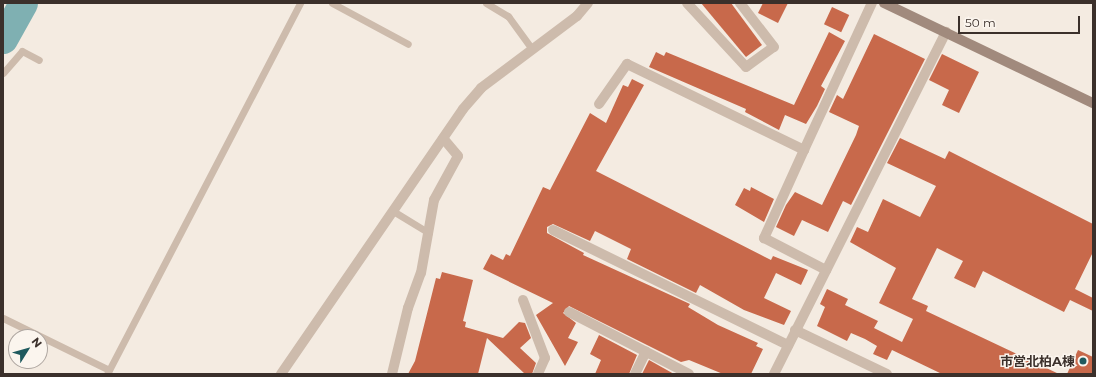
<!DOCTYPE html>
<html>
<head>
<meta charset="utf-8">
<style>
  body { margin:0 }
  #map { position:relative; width:1096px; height:377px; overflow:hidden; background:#f4ebe1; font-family:Montserrat,"Noto Sans JP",sans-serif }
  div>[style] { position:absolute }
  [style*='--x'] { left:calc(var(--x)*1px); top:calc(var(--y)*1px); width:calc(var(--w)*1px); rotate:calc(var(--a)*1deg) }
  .river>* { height:29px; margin:-14.5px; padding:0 14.5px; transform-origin:14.5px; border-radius:14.5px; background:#7fb0b2 }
  .building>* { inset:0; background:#c8694b; transform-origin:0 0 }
  .lane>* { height:7px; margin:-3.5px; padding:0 3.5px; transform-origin:3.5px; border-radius:3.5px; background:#cdbbac }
  .street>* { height:10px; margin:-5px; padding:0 5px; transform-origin:5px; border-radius:5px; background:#cdbbac }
  .secondary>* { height:10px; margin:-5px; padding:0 5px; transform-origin:5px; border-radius:5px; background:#a18a7d }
  .dots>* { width:11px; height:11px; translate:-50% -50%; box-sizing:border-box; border:2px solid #fbf5ee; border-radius:50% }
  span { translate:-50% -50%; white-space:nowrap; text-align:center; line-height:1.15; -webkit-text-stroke:3px #fbf5ee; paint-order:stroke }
  .poi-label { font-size:13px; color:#3b302b; font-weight:700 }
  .right { translate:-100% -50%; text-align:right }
  .frame { position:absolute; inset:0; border:4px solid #3b302b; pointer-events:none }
  .north { position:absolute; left:8px; top:329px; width:40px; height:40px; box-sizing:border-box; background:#fbf5ee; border:1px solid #aea6a0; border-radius:50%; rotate:53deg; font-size:11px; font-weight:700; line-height:16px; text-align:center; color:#3b302b }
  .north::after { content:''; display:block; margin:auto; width:14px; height:18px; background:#1f5a5e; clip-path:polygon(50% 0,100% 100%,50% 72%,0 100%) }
  .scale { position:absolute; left:958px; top:16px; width:122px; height:18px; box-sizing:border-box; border:2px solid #3b302b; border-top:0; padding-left:5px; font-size:12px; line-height:14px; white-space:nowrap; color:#3b302b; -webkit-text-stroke:3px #fbf5ee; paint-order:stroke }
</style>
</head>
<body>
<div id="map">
  <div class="river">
    <div style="--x:3;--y:39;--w:41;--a:-60.9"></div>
  </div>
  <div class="building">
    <div style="clip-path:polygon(701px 3px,731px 3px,762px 45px,746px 57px)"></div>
    <div style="clip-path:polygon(763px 3px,788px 3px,778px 23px,758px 13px)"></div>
    <div style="left:832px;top:7px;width:19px;height:19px;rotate:25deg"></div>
    <div style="clip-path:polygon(829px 32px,845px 41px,821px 86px,825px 89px,817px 106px,806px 124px,785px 115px,779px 130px,745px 112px,746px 109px,649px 67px,656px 52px,664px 56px,666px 52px,794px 105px)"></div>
    <div style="clip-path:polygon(874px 34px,925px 59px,851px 205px,843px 201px,828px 232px,802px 220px,794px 236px,776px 227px,786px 205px,795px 192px,822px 205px,856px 135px,859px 126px,829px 112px,837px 95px,843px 99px)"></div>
    <div style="clip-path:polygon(942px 54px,979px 72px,959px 113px,942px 105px,949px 90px,929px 80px)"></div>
    <div style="clip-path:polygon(632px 79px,644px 85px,596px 171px,771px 260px,773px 256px,808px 270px,801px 285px,776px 273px,764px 298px,791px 311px,784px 325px,744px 310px,700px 285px,696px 293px,627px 259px,631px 249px,595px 231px,590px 241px,553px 224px,547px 227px,547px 233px,584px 253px,583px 255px,690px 304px,688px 307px,718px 325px,758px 343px,756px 346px,763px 349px,751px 374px,723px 374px,689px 360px,681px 362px,569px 306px,563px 313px,576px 323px,568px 338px,578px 342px,565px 366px,536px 315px,553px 303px,483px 269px,491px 254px,503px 260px,506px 254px,510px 256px,543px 187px,550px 190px,590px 113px,606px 123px,623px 85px,628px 87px)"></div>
    <div style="clip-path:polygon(900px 138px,945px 159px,949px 151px,1093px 224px,1093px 252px,1075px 289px,1093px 298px,1093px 311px,1070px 300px,1064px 312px,983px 271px,975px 288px,954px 278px,963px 261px,937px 248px,912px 299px,928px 306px,926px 311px,1059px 374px,942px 374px,892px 350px,887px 360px,873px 354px,877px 346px,865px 339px,851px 333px,847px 341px,817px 326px,825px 307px,820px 304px,827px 289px,848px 299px,845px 305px,878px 321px,874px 328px,902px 342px,913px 319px,879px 303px,896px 268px,850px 242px,857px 227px,868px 232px,883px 199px,920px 217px,936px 186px,887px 163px)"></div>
    <div style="clip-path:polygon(751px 187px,774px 199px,764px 222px,735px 205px,744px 188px,750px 191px)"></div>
    <div style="clip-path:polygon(442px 272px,473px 280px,463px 321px,466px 322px,465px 327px,503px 338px,519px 322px,525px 323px,531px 338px,520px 348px,536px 363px,532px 374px,525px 374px,487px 338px,478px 374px,408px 374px,415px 361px,436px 278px,440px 279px)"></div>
    <div style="clip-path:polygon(599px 335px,637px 355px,629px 374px,595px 374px,601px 360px,590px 354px)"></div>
    <div style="clip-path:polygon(1078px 350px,1093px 357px,1093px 374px,1067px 374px)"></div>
    <div style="clip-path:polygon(649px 360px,674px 374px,642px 374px)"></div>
  </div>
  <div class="lane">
    <div style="--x:332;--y:3;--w:86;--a:28.3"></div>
    <div style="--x:486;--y:3;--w:26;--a:31"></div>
    <div style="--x:508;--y:16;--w:41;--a:54"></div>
    <div style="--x:3;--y:73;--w:29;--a:-49"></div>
    <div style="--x:22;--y:51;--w:19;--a:28"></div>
    <div style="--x:393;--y:211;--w:42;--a:31.4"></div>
    <div style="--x:3;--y:318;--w:118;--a:26.1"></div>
    <div style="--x:107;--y:374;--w:418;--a:-62.5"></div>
  </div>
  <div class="street">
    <div style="--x:687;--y:3;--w:87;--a:47.3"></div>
    <div style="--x:746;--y:67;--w:34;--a:-36"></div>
    <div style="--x:774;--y:47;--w:56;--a:-127.7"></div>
    <div style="--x:599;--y:104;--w:49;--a:-55"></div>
    <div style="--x:627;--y:64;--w:197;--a:25.9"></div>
    <div style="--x:804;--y:150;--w:162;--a:-65.2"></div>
    <div style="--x:804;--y:150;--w:97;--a:114.4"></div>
    <div style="--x:764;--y:238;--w:70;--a:27.3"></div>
    <div style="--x:553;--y:230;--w:262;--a:26.1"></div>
    <div style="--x:523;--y:300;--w:62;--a:69.2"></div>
    <div style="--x:545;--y:358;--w:17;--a:114"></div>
    <div style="--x:569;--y:312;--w:135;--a:27.3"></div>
    <div style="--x:795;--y:330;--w:102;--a:25.6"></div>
    <div style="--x:281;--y:374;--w:321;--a:-55.5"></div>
    <div style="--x:463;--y:109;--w:28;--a:-49"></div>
    <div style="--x:481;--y:88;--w:120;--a:-36.9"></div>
    <div style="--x:577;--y:16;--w:17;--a:-50"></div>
    <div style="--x:392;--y:374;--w:68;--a:-76.4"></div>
    <div style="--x:408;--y:308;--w:37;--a:-70"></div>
    <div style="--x:421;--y:273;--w:74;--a:-79.9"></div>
    <div style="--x:434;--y:200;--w:50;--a:-61.4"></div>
    <div style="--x:458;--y:156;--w:23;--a:-130"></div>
    <div style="--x:635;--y:374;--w:25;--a:-64"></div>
    <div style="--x:774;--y:374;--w:383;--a:-63.3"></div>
  </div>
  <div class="secondary">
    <div style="--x:884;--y:3;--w:232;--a:25.6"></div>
  </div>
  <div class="dots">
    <div style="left:1083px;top:361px;background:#1f5a5e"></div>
  </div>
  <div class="poi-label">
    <span class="right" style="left:1075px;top:361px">市営北柏A棟</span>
  </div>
  <div class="frame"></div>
  <div class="north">N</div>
  <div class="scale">50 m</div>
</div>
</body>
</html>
